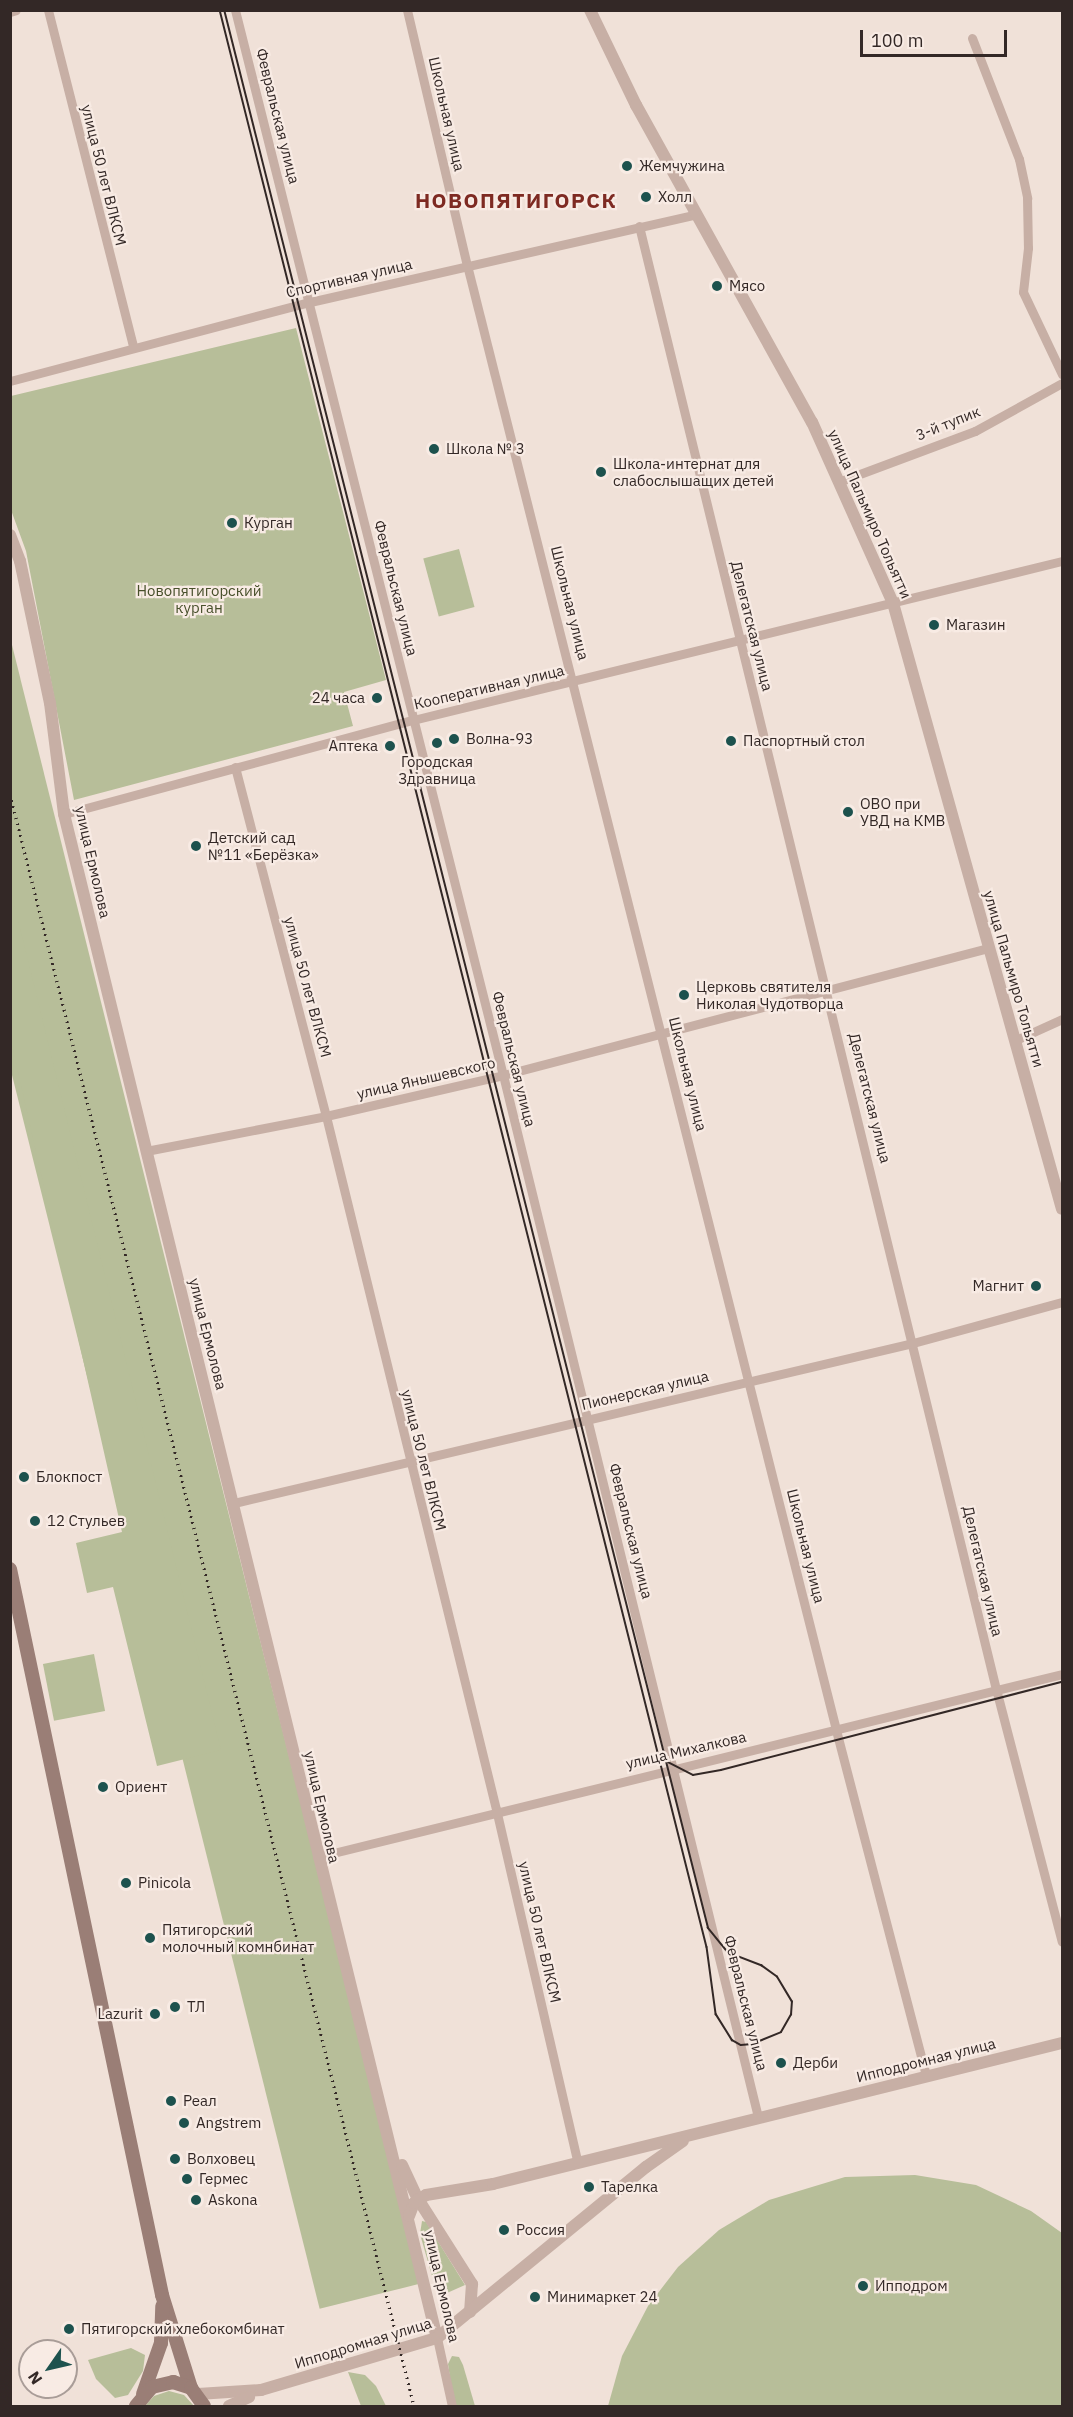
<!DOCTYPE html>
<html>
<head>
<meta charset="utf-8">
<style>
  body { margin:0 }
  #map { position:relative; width:1073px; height:2417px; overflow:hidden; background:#f0e1d8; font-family:"IBM Plex Sans",sans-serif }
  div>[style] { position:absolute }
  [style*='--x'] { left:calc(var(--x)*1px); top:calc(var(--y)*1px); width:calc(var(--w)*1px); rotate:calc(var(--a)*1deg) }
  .green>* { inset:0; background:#b7be99; transform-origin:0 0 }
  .minor>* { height:9px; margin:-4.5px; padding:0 4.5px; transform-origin:4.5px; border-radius:4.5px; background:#c7afa5 }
  .tertiary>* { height:12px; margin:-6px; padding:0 6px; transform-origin:6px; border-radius:6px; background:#c7afa5 }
  .secondary>* { height:14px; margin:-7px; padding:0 7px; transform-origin:7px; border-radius:7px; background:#9a7e76 }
  .tram>* { height:1.5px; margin:-0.75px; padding:0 0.75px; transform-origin:0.75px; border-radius:0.75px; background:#332826 }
  .rail>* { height:3px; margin-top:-1.5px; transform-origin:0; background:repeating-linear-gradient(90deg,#332826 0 1.5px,transparent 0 6px) }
  .dots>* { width:16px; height:16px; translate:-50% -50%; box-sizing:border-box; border:3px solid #f8ebe4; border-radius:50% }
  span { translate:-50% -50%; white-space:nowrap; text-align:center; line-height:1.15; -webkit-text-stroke:4.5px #f8ebe4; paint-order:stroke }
  .street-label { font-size:15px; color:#332826 }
  .poi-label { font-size:15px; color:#332826 }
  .left { translate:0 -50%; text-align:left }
  .right { translate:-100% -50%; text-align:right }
  .park-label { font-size:15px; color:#48502b }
  .district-label { font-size:21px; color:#7e2a22; font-weight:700; letter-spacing:1.5px }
  .frame { position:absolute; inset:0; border:12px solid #332826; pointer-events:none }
  .north { position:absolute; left:18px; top:2339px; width:60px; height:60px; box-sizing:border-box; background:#f8ebe4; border:2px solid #a99d98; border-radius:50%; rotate:236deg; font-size:16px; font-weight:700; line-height:24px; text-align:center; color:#332826 }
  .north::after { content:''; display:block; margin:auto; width:21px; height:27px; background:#1d524e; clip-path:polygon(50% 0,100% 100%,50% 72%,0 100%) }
  .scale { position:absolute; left:860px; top:30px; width:147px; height:27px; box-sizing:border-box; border:3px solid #332826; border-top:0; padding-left:8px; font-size:18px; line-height:21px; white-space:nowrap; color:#332826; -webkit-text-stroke:4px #f8ebe4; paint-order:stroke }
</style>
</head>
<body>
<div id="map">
  <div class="green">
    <div style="clip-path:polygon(296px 328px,386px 680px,344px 692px,353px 726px,74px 800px,26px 551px,11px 510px,11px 396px)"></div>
    <div style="left:459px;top:549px;width:60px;height:37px;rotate:75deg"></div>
    <div style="left:10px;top:637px;width:1697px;height:104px;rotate:76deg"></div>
    <div style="clip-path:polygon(11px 891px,221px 1750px,157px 1766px,113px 1587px,87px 1593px,76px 1543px,122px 1532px,11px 1041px)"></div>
    <div style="left:94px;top:1654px;width:58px;height:52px;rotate:79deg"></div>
    <div style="clip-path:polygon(915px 2175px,976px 2185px,1031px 2211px,1062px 2233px,1062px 2406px,608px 2406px,622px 2356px,648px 2306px,678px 2267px,719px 2230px,769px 2200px,845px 2177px)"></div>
    <div style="clip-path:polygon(422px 2221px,426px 2222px,465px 2285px,438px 2297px,420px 2234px)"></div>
    <div style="clip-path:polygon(131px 2348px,145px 2355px,143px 2371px,128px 2395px,115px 2398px,96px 2379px,88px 2360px)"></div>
    <div style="clip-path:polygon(452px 2356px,459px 2357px,463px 2365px,475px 2406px,454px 2406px,448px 2364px)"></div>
    <div style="clip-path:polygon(348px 2372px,365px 2375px,376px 2386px,386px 2406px,361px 2406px)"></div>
    <div style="clip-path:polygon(169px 2391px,184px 2395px,194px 2406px,145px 2406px,154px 2396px)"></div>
  </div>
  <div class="minor">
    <div style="--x:48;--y:10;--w:348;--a:75.8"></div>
    <div style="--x:235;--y:10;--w:1098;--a:75.88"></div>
    <div style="--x:503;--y:1075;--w:1073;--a:76.25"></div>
    <div style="--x:407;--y:10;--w:262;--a:76.8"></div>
    <div style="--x:467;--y:265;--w:1511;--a:75.86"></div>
    <div style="--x:836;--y:1730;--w:357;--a:75.4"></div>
    <div style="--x:10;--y:12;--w:6;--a:-18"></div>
    <div style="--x:972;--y:38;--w:130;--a:68.8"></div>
    <div style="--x:1019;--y:159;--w:40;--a:78"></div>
    <div style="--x:1027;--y:198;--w:50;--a:88.9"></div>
    <div style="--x:1028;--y:248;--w:44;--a:96.5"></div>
    <div style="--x:1023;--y:292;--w:91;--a:64.6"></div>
    <div style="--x:639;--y:226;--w:1506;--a:76.29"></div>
    <div style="--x:996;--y:1689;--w:261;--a:75.4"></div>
    <div style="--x:10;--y:381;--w:310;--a:-14.8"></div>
    <div style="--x:310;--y:302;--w:397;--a:-12.8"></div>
    <div style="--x:841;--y:481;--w:143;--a:-20.5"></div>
    <div style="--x:975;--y:431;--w:99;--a:-28.9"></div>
    <div style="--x:235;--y:767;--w:361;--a:75.4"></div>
    <div style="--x:326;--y:1116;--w:714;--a:76.22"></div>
    <div style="--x:496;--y:1809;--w:361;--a:77"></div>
    <div style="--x:64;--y:814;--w:361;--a:-15.1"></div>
    <div style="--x:413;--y:720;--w:668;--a:-13.77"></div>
    <div style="--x:1016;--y:1040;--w:51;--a:-24.5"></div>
    <div style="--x:146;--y:1151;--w:183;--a:-11"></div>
    <div style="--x:326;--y:1116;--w:182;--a:-13"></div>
    <div style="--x:503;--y:1075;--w:501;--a:-14.67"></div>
    <div style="--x:234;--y:1503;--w:698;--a:-13.26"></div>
    <div style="--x:913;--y:1343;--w:155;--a:-15.4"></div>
    <div style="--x:317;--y:1857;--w:767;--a:-13.8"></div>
    <div style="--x:437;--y:2338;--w:70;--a:77.6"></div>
  </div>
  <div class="tertiary">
    <div style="--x:590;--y:10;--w:106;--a:64.2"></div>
    <div style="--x:636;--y:105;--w:363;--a:61"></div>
    <div style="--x:812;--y:422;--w:198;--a:65.9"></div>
    <div style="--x:893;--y:603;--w:629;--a:74.42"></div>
    <div style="--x:10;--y:535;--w:28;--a:69"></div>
    <div style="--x:20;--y:561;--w:145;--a:78.1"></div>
    <div style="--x:50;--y:703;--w:112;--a:82.8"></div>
    <div style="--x:64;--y:814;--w:1569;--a:76.25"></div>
    <div style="--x:402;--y:2165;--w:38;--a:65"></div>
    <div style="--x:418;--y:2199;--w:101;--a:57.6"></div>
    <div style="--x:472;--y:2284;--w:28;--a:94"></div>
    <div style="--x:409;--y:2216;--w:14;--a:-69"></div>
    <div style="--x:414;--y:2203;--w:14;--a:-34"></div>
    <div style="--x:426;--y:2195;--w:68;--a:-9.3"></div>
    <div style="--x:493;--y:2184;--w:586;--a:-13.92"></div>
    <div style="--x:198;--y:2394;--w:63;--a:-3.6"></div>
    <div style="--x:261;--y:2390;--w:184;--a:-16.5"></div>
    <div style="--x:437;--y:2338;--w:270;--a:-39.3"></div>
    <div style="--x:646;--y:2167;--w:45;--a:-35.1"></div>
    <div style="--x:229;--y:2406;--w:22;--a:-24"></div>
  </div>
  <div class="secondary">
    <div style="--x:10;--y:1569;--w:742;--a:78.17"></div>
    <div style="--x:162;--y:2295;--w:97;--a:72.7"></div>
    <div style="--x:143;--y:2394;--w:54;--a:-70.6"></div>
    <div style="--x:161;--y:2343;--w:37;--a:-88"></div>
    <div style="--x:136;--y:2406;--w:25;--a:-50"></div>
    <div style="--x:152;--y:2387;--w:22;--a:-13"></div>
    <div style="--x:173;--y:2382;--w:19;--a:18"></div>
    <div style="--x:191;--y:2388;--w:22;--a:54"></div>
  </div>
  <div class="tram">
    <div style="--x:220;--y:10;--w:1997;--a:75.89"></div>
    <div style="--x:707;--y:1947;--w:68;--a:82.3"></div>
    <div style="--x:716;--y:2014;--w:31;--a:58"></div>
    <div style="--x:732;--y:2040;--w:10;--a:29"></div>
    <div style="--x:741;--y:2045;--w:11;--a:-5"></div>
    <div style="--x:752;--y:2044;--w:31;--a:-22"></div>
    <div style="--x:781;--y:2032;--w:20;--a:-60"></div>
    <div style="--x:791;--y:2015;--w:13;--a:-86"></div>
    <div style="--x:792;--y:2002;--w:29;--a:-121"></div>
    <div style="--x:777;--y:1977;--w:19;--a:-144"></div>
    <div style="--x:762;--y:1966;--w:36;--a:-159"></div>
    <div style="--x:728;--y:1953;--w:32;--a:-129"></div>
    <div style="--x:708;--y:1928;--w:1978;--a:-104.16"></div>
    <div style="--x:662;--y:1759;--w:35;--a:27"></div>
    <div style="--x:693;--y:1775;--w:28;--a:-10"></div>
    <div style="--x:721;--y:1770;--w:352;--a:-14.5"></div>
  </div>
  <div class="rail">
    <div style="--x:10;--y:794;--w:1662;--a:75.93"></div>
  </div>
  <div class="dots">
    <div style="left:627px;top:166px;background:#1d524e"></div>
    <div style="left:646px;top:197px;background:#1d524e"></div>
    <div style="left:717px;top:286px;background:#1d524e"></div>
    <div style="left:434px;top:449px;background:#1d524e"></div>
    <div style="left:601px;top:472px;background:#1d524e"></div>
    <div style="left:232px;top:523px;background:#1d524e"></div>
    <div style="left:934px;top:625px;background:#1d524e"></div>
    <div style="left:377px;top:698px;background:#1d524e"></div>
    <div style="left:454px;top:739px;background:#1d524e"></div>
    <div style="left:731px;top:741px;background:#1d524e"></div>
    <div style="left:437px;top:743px;background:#1d524e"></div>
    <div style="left:390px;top:746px;background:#1d524e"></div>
    <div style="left:848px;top:812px;background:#1d524e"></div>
    <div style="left:196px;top:846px;background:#1d524e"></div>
    <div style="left:684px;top:995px;background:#1d524e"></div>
    <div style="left:1036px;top:1286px;background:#1d524e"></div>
    <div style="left:24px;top:1477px;background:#1d524e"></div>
    <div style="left:35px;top:1521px;background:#1d524e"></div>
    <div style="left:103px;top:1787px;background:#1d524e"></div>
    <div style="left:126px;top:1883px;background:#1d524e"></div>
    <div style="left:150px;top:1938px;background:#1d524e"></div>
    <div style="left:175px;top:2007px;background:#1d524e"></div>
    <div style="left:155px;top:2014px;background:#1d524e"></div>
    <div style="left:781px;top:2063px;background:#1d524e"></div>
    <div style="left:171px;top:2101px;background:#1d524e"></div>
    <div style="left:184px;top:2123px;background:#1d524e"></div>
    <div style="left:175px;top:2159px;background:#1d524e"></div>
    <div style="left:187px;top:2179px;background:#1d524e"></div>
    <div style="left:589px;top:2187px;background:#1d524e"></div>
    <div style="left:196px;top:2200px;background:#1d524e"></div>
    <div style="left:504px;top:2230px;background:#1d524e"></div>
    <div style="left:863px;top:2286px;background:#1d524e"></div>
    <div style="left:535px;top:2297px;background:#1d524e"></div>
    <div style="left:69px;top:2329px;background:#1d524e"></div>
  </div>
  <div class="street-label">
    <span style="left:447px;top:114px;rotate:77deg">Школьная улица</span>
    <span style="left:278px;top:116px;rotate:76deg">Февральская улица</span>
    <span style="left:104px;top:175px;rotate:76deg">улица 50 лет ВЛКСМ</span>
    <span style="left:349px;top:278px;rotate:-13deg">Спортивная улица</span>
    <span style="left:948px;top:423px;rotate:-22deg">3-й тупик</span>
    <span style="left:870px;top:514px;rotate:66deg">улица Пальмиро Тольятти</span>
    <span style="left:396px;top:588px;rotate:76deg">Февральская улица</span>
    <span style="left:570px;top:603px;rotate:76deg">Школьная улица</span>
    <span style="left:752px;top:626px;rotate:76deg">Делегатская улица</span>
    <span style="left:489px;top:687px;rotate:-13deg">Кооперативная улица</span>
    <span style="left:93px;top:862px;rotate:77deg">улица Ермолова</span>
    <span style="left:1014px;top:979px;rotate:74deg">улица Пальмиро Тольятти</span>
    <span style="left:308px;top:987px;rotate:75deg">улица 50 лет ВЛКСМ</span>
    <span style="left:514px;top:1059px;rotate:76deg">Февральская улица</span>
    <span style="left:688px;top:1074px;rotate:76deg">Школьная улица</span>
    <span style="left:426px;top:1078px;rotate:-13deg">улица Янышевского</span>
    <span style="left:870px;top:1098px;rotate:76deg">Делегатская улица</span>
    <span style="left:208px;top:1334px;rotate:76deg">улица Ермолова</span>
    <span style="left:645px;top:1390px;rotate:-13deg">Пионерская улица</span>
    <span style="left:424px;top:1460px;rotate:76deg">улица 50 лет ВЛКСМ</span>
    <span style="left:631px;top:1531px;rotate:76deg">Февральская улица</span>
    <span style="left:806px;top:1546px;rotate:76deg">Школьная улица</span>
    <span style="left:983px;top:1571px;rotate:77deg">Делегатская улица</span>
    <span style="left:686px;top:1750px;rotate:-13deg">улица Михалкова</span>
    <span style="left:322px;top:1807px;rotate:77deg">улица Ермолова</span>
    <span style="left:540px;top:1932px;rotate:77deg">улица 50 лет ВЛКСМ</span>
    <span style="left:746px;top:2003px;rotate:76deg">Февральская улица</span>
    <span style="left:926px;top:2060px;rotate:-14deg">Ипподромная улица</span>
    <span style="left:442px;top:2286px;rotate:77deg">улица Ермолова</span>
    <span style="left:363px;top:2343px;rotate:-17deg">Ипподромная улица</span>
  </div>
  <div class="poi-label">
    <span class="left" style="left:639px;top:166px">Жемчужина</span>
    <span class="left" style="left:658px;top:197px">Холл</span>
    <span class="left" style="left:729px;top:286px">Мясо</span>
    <span class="left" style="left:446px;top:449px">Школа № 3</span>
    <span class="left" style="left:613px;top:472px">Школа-интернат для<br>слабослышащих детей</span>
    <span class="left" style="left:244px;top:523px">Курган</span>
    <span class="left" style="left:946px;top:625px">Магазин</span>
    <span class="right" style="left:365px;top:698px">24 часа</span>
    <span class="left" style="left:466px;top:739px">Волна-93</span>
    <span class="left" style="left:743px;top:741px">Паспортный стол</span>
    <span class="right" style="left:378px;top:746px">Аптека</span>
    <span style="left:437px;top:770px">Городская<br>Здравница</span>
    <span class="left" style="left:860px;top:812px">ОВО при<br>УВД на КМВ</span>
    <span class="left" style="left:208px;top:846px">Детский сад<br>№11 «Берёзка»</span>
    <span class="left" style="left:696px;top:995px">Церковь святителя<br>Николая Чудотворца</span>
    <span class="right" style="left:1024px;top:1286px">Магнит</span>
    <span class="left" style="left:36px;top:1477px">Блокпост</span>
    <span class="left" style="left:47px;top:1521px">12 Стульев</span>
    <span class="left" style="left:115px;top:1787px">Ориент</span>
    <span class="left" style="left:138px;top:1883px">Pinicola</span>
    <span class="left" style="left:162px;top:1938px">Пятигорский<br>молочный комнбинат</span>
    <span class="left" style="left:187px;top:2007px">ТЛ</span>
    <span class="right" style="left:143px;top:2014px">Lazurit</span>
    <span class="left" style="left:793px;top:2063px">Дерби</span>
    <span class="left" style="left:183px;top:2101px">Реал</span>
    <span class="left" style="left:196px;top:2123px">Angstrem</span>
    <span class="left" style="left:187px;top:2159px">Волховец</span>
    <span class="left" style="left:199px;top:2179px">Гермес</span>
    <span class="left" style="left:601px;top:2187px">Тарелка</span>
    <span class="left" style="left:208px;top:2200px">Askona</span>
    <span class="left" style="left:516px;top:2230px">Россия</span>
    <span class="left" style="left:875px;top:2286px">Ипподpом</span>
    <span class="left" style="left:547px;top:2297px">Минимаркет 24</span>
    <span class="left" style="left:81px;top:2329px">Пятигорский хлебокомбинат</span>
  </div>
  <div class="park-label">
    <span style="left:199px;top:599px">Новопятигорский<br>курган</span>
  </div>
  <div class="district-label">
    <span style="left:516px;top:200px">НОВОПЯТИГОРСК</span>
  </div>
  <div class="frame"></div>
  <div class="north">N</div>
  <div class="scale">100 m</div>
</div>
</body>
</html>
